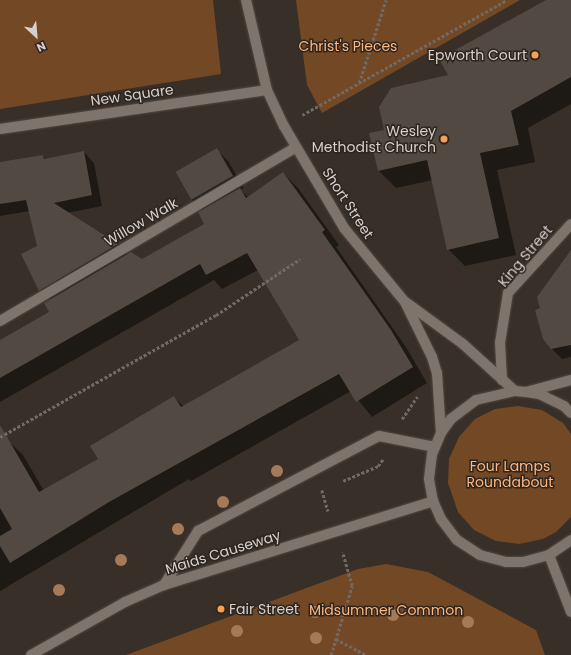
<!DOCTYPE html>
<html>
<head>
<meta charset="utf-8">
<style>
  body { margin:0 }
  #map { position:relative; width:571px; height:655px; overflow:hidden; background:#382f28; font-family:Poppins,sans-serif }
  div>[style] { position:absolute }
  [style*='--x'] { left:calc(var(--x)*1px); top:calc(var(--y)*1px); width:calc(var(--w)*1px); rotate:calc(var(--a)*1deg) }
  .green>* { inset:0; background:#734925 }
  .shadow>* { inset:0; background:#0007 }
  .building>* { inset:0; background:#524942; transform-origin:0 0 }
  .path>* { height:2.5px; margin-top:-1.25px; transform-origin:0; background:repeating-linear-gradient(90deg,#716963 0 3px,transparent 0 5px) }
  .roads { filter:drop-shadow(0 0 1px #524b45) drop-shadow(0 0 1px #524b45) }
  .service>* { height:10px; margin:-5px; padding:0 5px; transform-origin:5px; border-radius:5px; background:#7e746c }
  .minor>* { height:10px; margin:-5px; padding:0 5px; transform-origin:5px; border-radius:5px; background:#7e746c }
  .tertiary>* { height:10px; margin:-5px; padding:0 5px; transform-origin:5px; border-radius:5px; background:#7e746c }
  .trees>* { width:12px; height:12px; margin:-6px; border-radius:50%; background:#a47a58 }
  .dots>* { width:11px; height:11px; translate:-50% -50%; box-sizing:border-box; border:2px solid #2e251f; border-radius:50% }
  span { translate:-50% -50%; white-space:nowrap; text-align:center; line-height:1.15; -webkit-text-stroke:3px #2e251f; paint-order:stroke }
  .park-label { font-size:14px; color:#fdb77f }
  .poi-label { font-size:14px; color:#d6d0cc }
  .right { translate:-100% -50%; text-align:right }
  .left { translate:0 -50%; text-align:left }
  .street-label { font-size:14px; color:#d6d0cc }
  .north { position:absolute; left:16px; top:16px; width:40px; height:40px; -webkit-text-stroke:3px #2e251f; paint-order:stroke; rotate:154deg; font-size:11px; font-weight:700; line-height:16px; text-align:center; color:#d6d0cc }
  .north::after { content:''; display:block; margin:auto; width:14px; height:18px; background:#d6d0cc; clip-path:polygon(50% 0,100% 100%,50% 72%,0 100%) }
</style>
</head>
<body>
<div id="map">
  <div class="green">
    <div style="clip-path:polygon(0 0,213px 0,221px 74px,0 109px)"></div>
    <div style="clip-path:polygon(296px 0,520px 0,322px 113px,307px 85px)"></div>
    <div style="clip-path:polygon(518px 406px,542px 410px,563px 423px,571px 434px,571px 517px,556px 532px,543px 539px,519px 544px,496px 541px,474px 530px,458px 512px,448px 483px,449px 459px,459px 437px,475px 419px,495px 409px)"></div>
    <div style="clip-path:polygon(386px 564px,428px 572px,536px 630px,545px 655px,126px 655px,358px 569px)"></div>
  </div>
  <div class="shadow">
    <div style="clip-path:polygon(548px 0,571px 0,571px 104px,528px 128px,535px 162px,497px 170px,516px 255px,465px 266px,448px 249px,433px 180px,396px 188px,379px 171px,371px 134px,386px 131px,450px 76px)"></div>
    <div style="clip-path:polygon(217px 150px,228px 161px,244px 188px,240px 190px,248px 197px,283px 173px,298px 188px,339px 245px,336px 247px,406px 347px,427px 383px,372px 417px,351px 391px,191px 481px,189px 479px,0 591px,0 444px,7px 440px,23px 455px,44px 491px,99px 460px,174px 397px,184px 407px,301px 340px,258px 270px,222px 289px,214px 280px,0 402px,0 341px,50px 313px,50px 300px,39px 290px,38px 246px,30px 211px,0 216px,0 163px,43px 156px,46px 160px,84px 152px,94px 163px,102px 206px,67px 213px,118px 245px,128px 255px,142px 260px,205px 224px,202px 211px,192px 200px,176px 173px)"></div>
    <div style="clip-path:polygon(571px 253px,571px 357px,562px 359px,552px 349px,541px 309px)"></div>
  </div>
  <div class="building">
    <div style="clip-path:polygon(546px 0,571px 0,571px 77px,511px 111px,519px 145px,480px 153px,499px 238px,447px 250px,427px 160px,378px 171px,369px 133px,384px 130px,379px 107px,391px 88px,448px 75px,439px 59px)"></div>
    <div style="left:217px;top:148px;width:32px;height:48px;rotate:60deg"></div>
    <div style="clip-path:polygon(84px 151px,92px 195px,54px 203px,118px 244px,39px 291px,21px 254px,37px 246px,26px 200px,0 204px,0 162px,43px 155px,44px 159px)"></div>
    <div style="clip-path:polygon(283px 172px,325px 230px,322px 232px,391px 330px,413px 367px,356px 402px,339px 374px,109px 502px,10px 563px,0 546px,0 536px,12px 529px,0 508px,0 425px,39px 492px,98px 459px,90px 446px,174px 396px,181px 407px,299px 340px,247px 253px,206px 275px,200px 264px,0 378px,0 340px,49px 312px,44px 303px,131px 252px,142px 259px,204px 224px,198px 212px,240px 188px,246px 198px)"></div>
    <div style="clip-path:polygon(571px 250px,571px 345px,551px 349px,543px 339px,535px 310px,540px 308px,537px 297px)"></div>
  </div>
  <div class="path">
    <div style="--x:359;--y:83;--w:87;--a:-72"></div>
    <div style="--x:302;--y:115;--w:235;--a:-29.3"></div>
    <div style="--x:402;--y:419;--w:27;--a:-56"></div>
    <div style="--x:0;--y:437;--w:248;--a:-29.5"></div>
    <div style="--x:216;--y:315;--w:101;--a:-33.7"></div>
    <div style="--x:343;--y:481;--w:38;--a:-23"></div>
    <div style="--x:378;--y:466;--w:9;--a:-54"></div>
    <div style="--x:322;--y:490;--w:22;--a:74"></div>
    <div style="--x:336;--y:639;--w:34;--a:28"></div>
    <div style="--x:331;--y:655;--w:72;--a:-73.1"></div>
    <div style="--x:352;--y:586;--w:35;--a:-106"></div>
  </div>
  <div class="roads">
    <div class="service">
      <div style="--x:526;--y:392;--w:47;--a:-14.9"></div>
      <div style="--x:164;--y:585;--w:64;--a:-57.8"></div>
      <div style="--x:198;--y:531;--w:204;--a:-27.7"></div>
      <div style="--x:379;--y:436;--w:57;--a:11.1"></div>
    </div>
    <div class="minor">
      <div style="--x:246;--y:0;--w:92;--a:76.9"></div>
      <div style="--x:267;--y:90;--w:40;--a:65"></div>
      <div style="--x:284;--y:126;--w:118;--a:59.5"></div>
      <div style="--x:344;--y:228;--w:96;--a:50.5"></div>
      <div style="--x:405;--y:302;--w:61;--a:63.9"></div>
      <div style="--x:432;--y:357;--w:17;--a:73"></div>
      <div style="--x:437;--y:373;--w:60;--a:86.2"></div>
      <div style="--x:0;--y:129;--w:270;--a:-8.3"></div>
      <div style="--x:407;--y:303;--w:69;--a:36.2"></div>
      <div style="--x:463;--y:344;--w:70;--a:42.1"></div>
      <div style="--x:0;--y:321;--w:343;--a:-30.4"></div>
      <div style="--x:502;--y:380;--w:37;--a:-93"></div>
      <div style="--x:500;--y:343;--w:51;--a:-80.9"></div>
      <div style="--x:508;--y:293;--w:93;--a:-47.6"></div>
    </div>
    <div class="tertiary">
      <div style="--x:571;--y:413;--w:10;--a:-135"></div>
      <div style="--x:564;--y:406;--w:28;--a:-154"></div>
      <div style="--x:539;--y:394;--w:13;--a:-171"></div>
      <div style="--x:526;--y:392;--w:11;--a:-175"></div>
      <div style="--x:515;--y:391;--w:40;--a:167"></div>
      <div style="--x:476;--y:400;--w:31;--a:143"></div>
      <div style="--x:451;--y:419;--w:17;--a:126"></div>
      <div style="--x:441;--y:433;--w:23;--a:113"></div>
      <div style="--x:432;--y:454;--w:25;--a:97"></div>
      <div style="--x:429;--y:479;--w:22;--a:80"></div>
      <div style="--x:433;--y:501;--w:20;--a:66"></div>
      <div style="--x:441;--y:519;--w:26;--a:53"></div>
      <div style="--x:457;--y:540;--w:27;--a:33"></div>
      <div style="--x:480;--y:555;--w:27;--a:15"></div>
      <div style="--x:506;--y:562;--w:17;--a:0"></div>
      <div style="--x:523;--y:562;--w:27;--a:-15"></div>
      <div style="--x:549;--y:555;--w:27;--a:-34"></div>
      <div style="--x:549;--y:555;--w:61;--a:68.9"></div>
      <div style="--x:31;--y:655;--w:108;--a:-29.4"></div>
      <div style="--x:125;--y:602;--w:43;--a:-23.6"></div>
      <div style="--x:164;--y:585;--w:282;--a:-17.3"></div>
    </div>
  </div>
  <div class="trees">
    <div style="left:277px;top:471px"></div>
    <div style="left:223px;top:502px"></div>
    <div style="left:178px;top:529px"></div>
    <div style="left:121px;top:560px"></div>
    <div style="left:59px;top:590px"></div>
    <div style="left:315px;top:612px"></div>
    <div style="left:393px;top:615px"></div>
    <div style="left:468px;top:622px"></div>
    <div style="left:237px;top:631px"></div>
    <div style="left:316px;top:638px"></div>
  </div>
  <div class="dots">
    <div style="left:535px;top:55px;background:#fa9f4f"></div>
    <div style="left:444px;top:139px;background:#fa9f4f"></div>
    <div style="left:221px;top:609px;background:#fa9f4f"></div>
  </div>
  <div class="park-label">
    <span style="left:348px;top:46px">Christ's Pieces</span>
    <span style="left:510px;top:474px">Four Lamps<br>Roundabout</span>
    <span style="left:386px;top:610px">Midsummer Common</span>
  </div>
  <div class="poi-label">
    <span class="right" style="left:527px;top:55px">Epworth Court</span>
    <span class="right" style="left:436px;top:139px">Wesley<br>Methodist Church</span>
    <span class="left" style="left:229px;top:609px">Fair Street</span>
  </div>
  <div class="street-label">
    <span style="left:132px;top:95px;rotate:-8deg">New Square</span>
    <span style="left:348px;top:203px;rotate:57deg">Short Street</span>
    <span style="left:141px;top:222px;rotate:-30deg">Willow Walk</span>
    <span style="left:525px;top:256px;rotate:-50deg">King Street</span>
    <span style="left:223px;top:552px;rotate:-17deg">Maids Causeway</span>
  </div>
  <div class="north">N</div>
</div>
</body>
</html>
